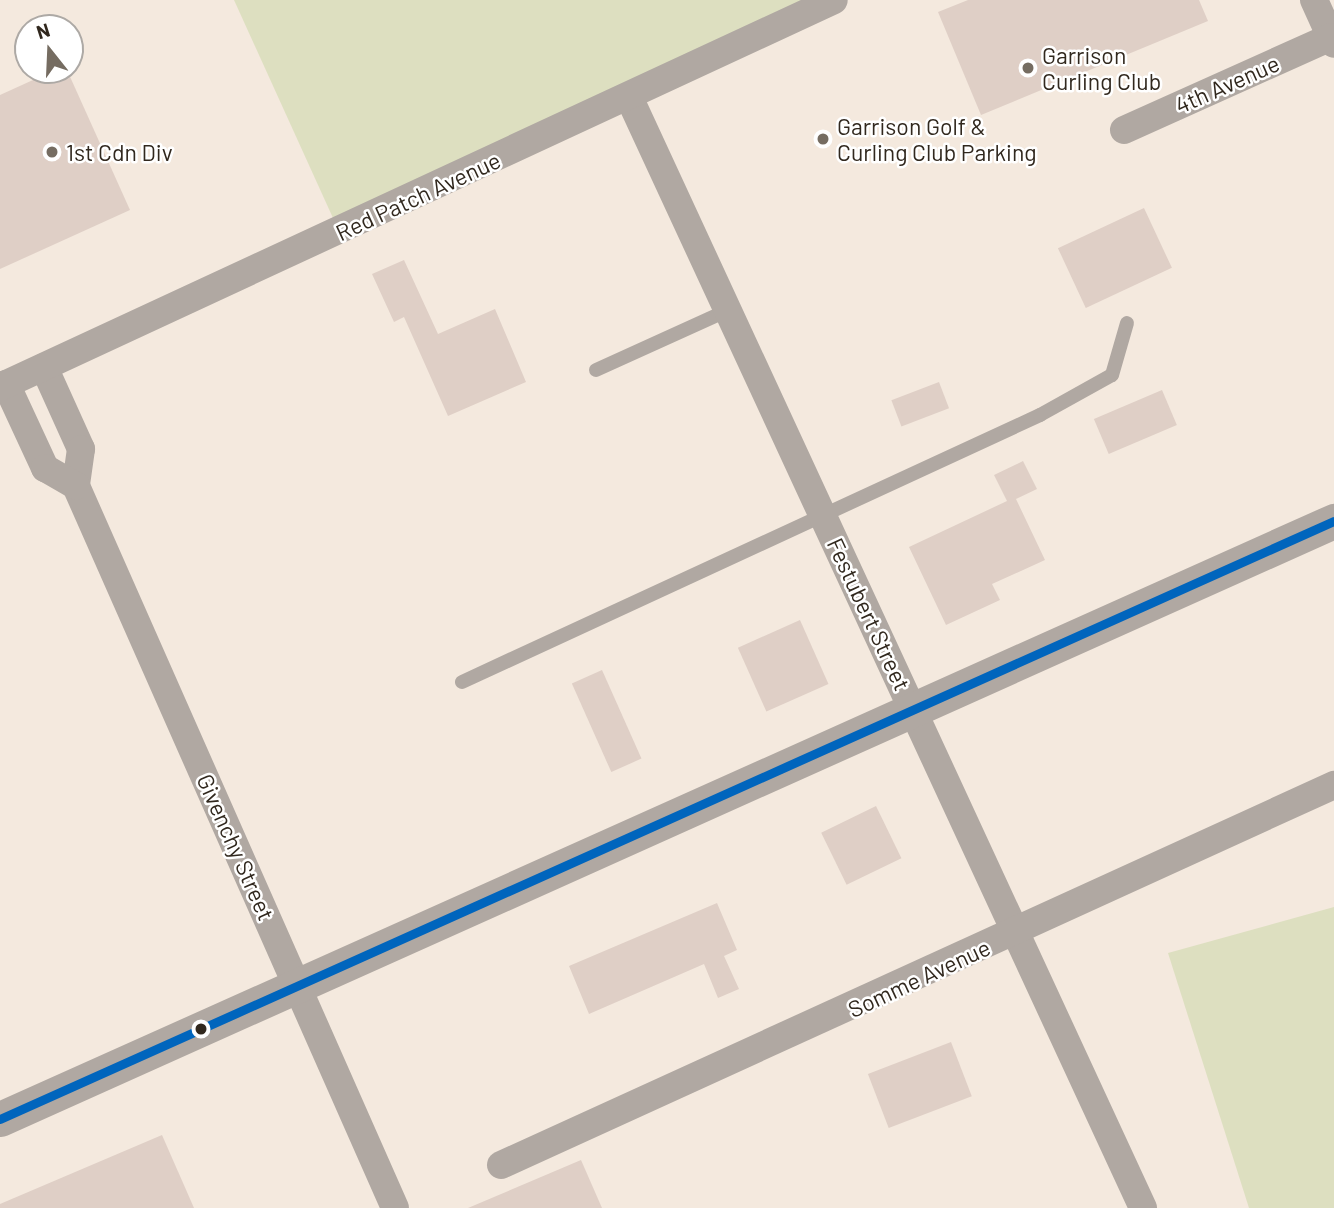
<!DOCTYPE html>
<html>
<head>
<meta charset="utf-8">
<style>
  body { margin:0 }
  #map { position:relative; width:1334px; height:1208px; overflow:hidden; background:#f4e9de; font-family:Barlow,sans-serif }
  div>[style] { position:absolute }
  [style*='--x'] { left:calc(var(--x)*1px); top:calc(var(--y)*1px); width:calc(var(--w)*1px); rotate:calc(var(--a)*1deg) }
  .green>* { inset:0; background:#dddfc0 }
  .building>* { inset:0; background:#dfcfc6; transform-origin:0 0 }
  .service>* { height:14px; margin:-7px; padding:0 7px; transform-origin:7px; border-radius:7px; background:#b0a8a2 }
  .minor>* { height:28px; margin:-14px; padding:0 14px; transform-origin:14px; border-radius:14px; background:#b0a8a2 }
  .tertiary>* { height:35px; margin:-17.5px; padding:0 17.5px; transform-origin:17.5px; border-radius:17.5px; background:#b0a8a2 }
  .bus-1>* { height:9px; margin:-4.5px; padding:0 4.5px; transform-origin:4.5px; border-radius:4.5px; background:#0065bd }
  .dots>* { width:19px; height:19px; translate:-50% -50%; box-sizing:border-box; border:4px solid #fff; border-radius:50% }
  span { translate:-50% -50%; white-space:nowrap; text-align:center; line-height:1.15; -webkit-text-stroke:5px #fff; paint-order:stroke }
  .poi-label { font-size:23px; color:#31281e }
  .left { translate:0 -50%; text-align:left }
  .street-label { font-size:23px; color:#31281e }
  .north { position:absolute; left:14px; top:14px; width:70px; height:70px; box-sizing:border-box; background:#fff; border:2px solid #ada9a5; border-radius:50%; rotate:342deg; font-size:19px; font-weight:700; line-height:28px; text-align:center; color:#31281e }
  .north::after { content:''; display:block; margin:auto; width:24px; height:32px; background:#756c61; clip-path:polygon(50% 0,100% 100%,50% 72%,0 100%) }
</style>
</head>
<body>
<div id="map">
  <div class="green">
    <div style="clip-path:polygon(234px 0,829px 0,333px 218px)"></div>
    <div style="clip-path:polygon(1334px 907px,1334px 1208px,1249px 1208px,1168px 953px)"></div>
  </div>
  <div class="building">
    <div style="clip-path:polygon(968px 0,1199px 0,1208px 21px,981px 115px,938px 12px)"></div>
    <div style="clip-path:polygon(55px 70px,67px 70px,130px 210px,0 269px,0 95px)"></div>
    <div style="left:1144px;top:208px;width:66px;height:95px;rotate:65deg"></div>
    <div style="clip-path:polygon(404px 260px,438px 334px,495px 309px,526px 382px,448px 416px,404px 317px,394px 322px,372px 274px)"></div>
    <div style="left:939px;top:382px;width:28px;height:51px;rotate:69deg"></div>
    <div style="left:1162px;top:390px;width:38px;height:74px;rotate:67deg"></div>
    <div style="clip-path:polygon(1023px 461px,1037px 489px,1016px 499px,1045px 560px,992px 584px,1000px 600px,946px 625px,909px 547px,1007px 501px,994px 475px)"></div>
    <div style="left:800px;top:620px;width:70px;height:68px;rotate:66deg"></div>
    <div style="left:602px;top:670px;width:97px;height:33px;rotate:66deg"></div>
    <div style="left:876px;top:806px;width:58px;height:61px;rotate:64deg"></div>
    <div style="clip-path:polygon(717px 903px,737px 950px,724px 956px,739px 989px,718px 998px,704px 964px,589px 1014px,569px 966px)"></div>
    <div style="left:951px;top:1042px;width:58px;height:89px;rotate:69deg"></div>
    <div style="clip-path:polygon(162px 1135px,194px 1208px,0 1208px,0 1204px)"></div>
    <div style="clip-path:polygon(581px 1160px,602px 1208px,468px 1208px)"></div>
  </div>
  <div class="service">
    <div style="--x:596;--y:370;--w:145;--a:-24.4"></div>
    <div style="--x:462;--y:682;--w:637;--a:-24.79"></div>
    <div style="--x:1040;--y:415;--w:82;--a:-29.1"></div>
    <div style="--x:1112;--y:375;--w:54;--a:-73.9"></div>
  </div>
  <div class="minor">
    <div style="--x:1314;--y:0;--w:48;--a:65.6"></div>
    <div style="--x:629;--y:97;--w:1224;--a:65.17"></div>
    <div style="--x:1124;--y:130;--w:227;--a:-24.2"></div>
    <div style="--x:44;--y:367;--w:90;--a:65.7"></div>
    <div style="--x:81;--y:449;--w:37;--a:98"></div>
    <div style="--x:76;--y:486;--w:789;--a:66.16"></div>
    <div style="--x:6;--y:384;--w:93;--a:65.1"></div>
    <div style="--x:45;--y:468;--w:36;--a:30"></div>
    <div style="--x:0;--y:387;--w:919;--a:-24.89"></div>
    <div style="--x:501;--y:1165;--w:916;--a:-24.52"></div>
  </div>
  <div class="tertiary">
    <div style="--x:0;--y:1119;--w:1462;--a:-24.15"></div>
  </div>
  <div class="bus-1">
    <div style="--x:0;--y:1119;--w:1462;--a:-24.15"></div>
  </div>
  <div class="dots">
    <div style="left:1028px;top:68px;background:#756c61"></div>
    <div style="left:823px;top:139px;background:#756c61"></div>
    <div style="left:52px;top:152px;background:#756c61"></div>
    <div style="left:201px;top:1029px;background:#31281e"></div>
  </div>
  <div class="poi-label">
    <span class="left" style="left:1042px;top:68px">Garrison<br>Curling Club</span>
    <span class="left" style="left:837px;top:139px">Garrison Golf &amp;<br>Curling Club Parking</span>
    <span class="left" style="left:66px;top:152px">1st Cdn Div</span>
  </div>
  <div class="street-label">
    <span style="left:1227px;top:84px;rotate:-24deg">4th Avenue</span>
    <span style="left:418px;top:196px;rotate:-25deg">Red Patch Avenue</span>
    <span style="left:869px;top:614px;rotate:65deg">Festubert Street</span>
    <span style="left:236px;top:847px;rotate:66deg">Givenchy Street</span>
    <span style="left:919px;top:978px;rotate:-25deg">Somme Avenue</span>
  </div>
  <div class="north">N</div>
</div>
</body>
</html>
